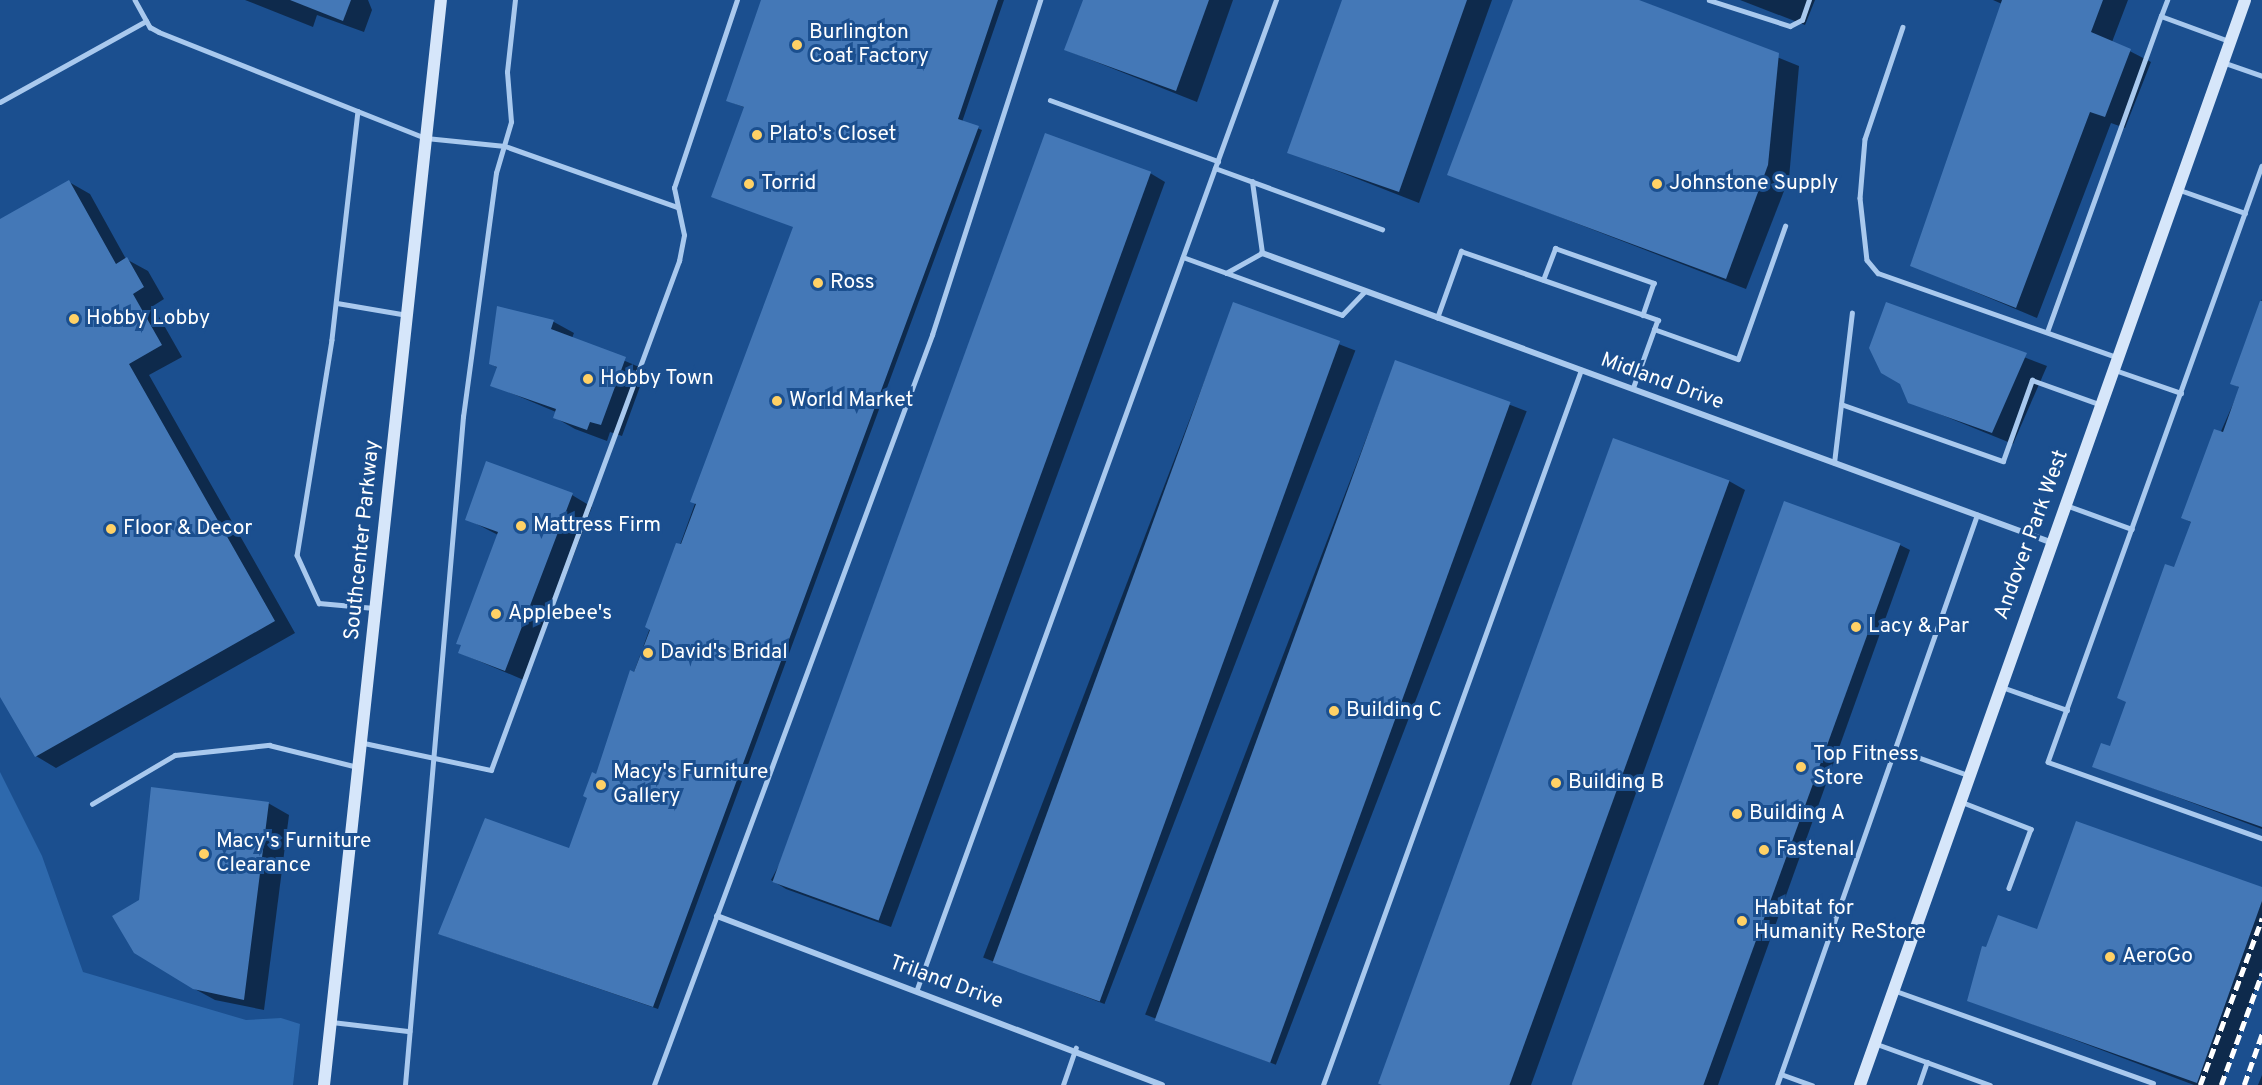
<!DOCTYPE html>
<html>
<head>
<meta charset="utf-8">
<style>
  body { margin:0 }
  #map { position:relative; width:2262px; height:1085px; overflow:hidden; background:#1b4f8f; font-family:Overpass,sans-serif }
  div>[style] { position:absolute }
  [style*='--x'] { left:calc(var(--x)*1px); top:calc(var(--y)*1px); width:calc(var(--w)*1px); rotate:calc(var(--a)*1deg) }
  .green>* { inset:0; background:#2e69ad }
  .shadow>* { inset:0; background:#0007; transform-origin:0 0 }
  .building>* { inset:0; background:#4478b7; transform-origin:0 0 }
  .lane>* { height:4.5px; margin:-2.25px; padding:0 2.25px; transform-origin:2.25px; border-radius:2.25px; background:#a9c9ee }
  .street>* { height:6px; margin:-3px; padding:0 3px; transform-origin:3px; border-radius:3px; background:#a9c9ee }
  .secondary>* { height:12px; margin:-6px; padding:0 6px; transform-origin:6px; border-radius:6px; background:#d6e6fa }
  .rail>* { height:4.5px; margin-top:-2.25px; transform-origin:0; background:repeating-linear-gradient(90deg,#fff 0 10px,transparent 0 14.5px) }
  .dots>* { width:16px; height:16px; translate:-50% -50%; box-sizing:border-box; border:3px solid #1b4f8f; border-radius:50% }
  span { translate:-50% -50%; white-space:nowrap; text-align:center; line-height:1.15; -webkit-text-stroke:6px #1b4f8f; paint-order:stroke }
  .poi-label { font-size:21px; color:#fff }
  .left { translate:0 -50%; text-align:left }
  .street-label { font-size:21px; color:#fff }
</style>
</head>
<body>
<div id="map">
  <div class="green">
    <div style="clip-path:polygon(0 772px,42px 856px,83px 972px,246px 1020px,281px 1018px,300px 1024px,293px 1085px,0 1085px)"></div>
  </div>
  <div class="shadow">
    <div style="clip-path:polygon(245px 0,368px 0,372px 10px,364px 32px,317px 15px,313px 27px)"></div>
    <div style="clip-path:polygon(763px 0,1004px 0,962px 122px,982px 130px,658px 1009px,445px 936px,570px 849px,795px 227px,746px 108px,733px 103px)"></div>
    <div style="clip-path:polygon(1084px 0,1233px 0,1197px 102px,1066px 50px)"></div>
    <div style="clip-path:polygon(1343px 0,1492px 0,1419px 203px,1289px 152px)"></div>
    <div style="clip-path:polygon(1514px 0,1634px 0,1799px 66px,1789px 178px,1746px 289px,1449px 174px)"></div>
    <div style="clip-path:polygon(1740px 0,1815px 0,1805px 25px)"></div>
    <div style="clip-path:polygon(1993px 0,2128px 0,2112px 42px,2151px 62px,2125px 128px,2111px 123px,2037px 318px,1911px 265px,2002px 4px)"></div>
    <div style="clip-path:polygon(1150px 173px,1165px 182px,891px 927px,786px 889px,771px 880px)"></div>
    <div style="clip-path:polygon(69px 182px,90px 194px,126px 259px,148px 271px,164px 299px,153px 306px,182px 357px,149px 375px,295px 633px,56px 768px,36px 756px,0 694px,0 221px)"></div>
    <div style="clip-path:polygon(2262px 299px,2262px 829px,2094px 766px,2111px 748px,2175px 569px,2192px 523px,2183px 518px,2240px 388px,2232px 383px)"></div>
    <div style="left:1234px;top:304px;width:130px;height:700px;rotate:21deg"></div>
    <div style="clip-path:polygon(1887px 304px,2047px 366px,2013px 444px,1910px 402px)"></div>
    <div style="clip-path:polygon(498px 307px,554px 322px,574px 333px,572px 338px,646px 370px,622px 436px,610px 432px,607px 441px,575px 429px,554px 417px,556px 412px,492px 385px,498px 368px,491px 364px)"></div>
    <div style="left:1396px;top:361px;width:140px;height:700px;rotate:21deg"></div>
    <div style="clip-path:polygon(1729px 481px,1745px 490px,1531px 1085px,1383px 1085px)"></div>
    <div style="clip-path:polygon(572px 495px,592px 507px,526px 681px,460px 653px,498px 535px,467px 519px)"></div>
    <div style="clip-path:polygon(1900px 545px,1910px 550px,1718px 1085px,1575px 1085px)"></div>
    <div style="clip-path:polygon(268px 803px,289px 815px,264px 1010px,215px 1000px,193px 988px,141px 901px)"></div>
    <div style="clip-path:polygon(2262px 889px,2262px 969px,2221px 1085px,2194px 1085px,1969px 1000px,1987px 949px,2038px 931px)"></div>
    <div style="clip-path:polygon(2262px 1075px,2262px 1085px,2258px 1085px)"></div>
  </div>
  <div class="building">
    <div style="clip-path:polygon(290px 0,351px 0,343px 21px)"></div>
    <div style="clip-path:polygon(761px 0,998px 0,958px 119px,979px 126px,653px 1007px,438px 934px,485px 818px,569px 848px,587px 798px,583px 796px,592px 772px,596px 774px,630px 670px,634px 672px,650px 630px,645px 627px,676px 543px,681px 544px,696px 504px,690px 502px,793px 227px,711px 197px,744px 107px,726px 101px)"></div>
    <div style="clip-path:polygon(1083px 0,1209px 0,1176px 91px,1064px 50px)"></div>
    <div style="clip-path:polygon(1342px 0,1467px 0,1399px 192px,1287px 153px)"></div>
    <div style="clip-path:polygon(1513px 0,1639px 0,1779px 53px,1768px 165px,1726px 279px,1447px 175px)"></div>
    <div style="clip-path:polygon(2002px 0,2103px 0,2091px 32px,2131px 49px,2105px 117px,2090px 112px,2016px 308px,1910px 266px)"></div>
    <div style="left:1045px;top:133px;width:113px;height:797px;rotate:20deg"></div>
    <div style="clip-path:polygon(69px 180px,116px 264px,127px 257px,144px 287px,133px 294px,162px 345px,129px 364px,275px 621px,35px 757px,0 697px,0 219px)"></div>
    <div style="clip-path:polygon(2260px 301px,2262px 301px,2262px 827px,2092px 767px,2101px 743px,2110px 746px,2126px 702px,2117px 698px,2165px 564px,2174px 567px,2191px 522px,2181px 518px,2214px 429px,2223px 432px,2239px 387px,2230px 384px)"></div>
    <div style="left:1233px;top:302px;width:114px;height:703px;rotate:20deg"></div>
    <div style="clip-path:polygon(1886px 302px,2027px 353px,1992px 433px,1908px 403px,1900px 384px,1881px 373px,1869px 348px)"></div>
    <div style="clip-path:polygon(497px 306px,554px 320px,551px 329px,626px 357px,601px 425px,590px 422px,587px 430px,553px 418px,556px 409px,490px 386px,497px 367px,489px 364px)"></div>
    <div style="left:1395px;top:360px;width:123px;height:703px;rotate:20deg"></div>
    <div style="left:1613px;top:438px;width:124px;height:687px;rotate:20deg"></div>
    <div style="clip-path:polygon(486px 461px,573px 493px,505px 671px,458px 653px,461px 645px,456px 644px,498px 532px,465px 520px)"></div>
    <div style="left:1784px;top:501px;width:124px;height:621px;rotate:20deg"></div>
    <div style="clip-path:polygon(151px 787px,269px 802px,244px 1000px,193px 989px,134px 953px,112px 916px,139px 900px)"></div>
    <div style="clip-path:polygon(2076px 821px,2262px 887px,2262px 901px,2197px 1083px,1967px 1001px,1982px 946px,1986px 947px,1998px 915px,2037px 929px)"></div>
  </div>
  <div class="lane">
    <div style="--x:135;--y:0;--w:31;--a:61"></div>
    <div style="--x:150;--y:27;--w:10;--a:29"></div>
    <div style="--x:159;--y:32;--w:287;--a:21.7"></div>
    <div style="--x:426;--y:138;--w:79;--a:5.8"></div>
    <div style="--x:505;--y:146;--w:182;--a:19.5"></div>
    <div style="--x:1709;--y:0;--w:85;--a:17.8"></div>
    <div style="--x:1790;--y:26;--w:13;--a:-27"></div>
    <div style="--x:1802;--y:20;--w:21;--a:-71"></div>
    <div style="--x:2161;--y:16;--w:17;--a:-69"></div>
    <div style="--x:1903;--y:27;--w:118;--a:108.7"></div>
    <div style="--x:1865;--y:139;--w:59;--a:94.8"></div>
    <div style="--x:1860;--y:198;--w:62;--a:83.6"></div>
    <div style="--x:1867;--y:260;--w:17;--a:50"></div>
    <div style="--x:1878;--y:273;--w:252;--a:19.4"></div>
    <div style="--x:2225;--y:63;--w:39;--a:19"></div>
    <div style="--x:1050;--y:100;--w:179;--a:20"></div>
    <div style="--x:0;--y:102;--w:167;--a:-29"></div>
    <div style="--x:358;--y:111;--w:230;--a:96.5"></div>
    <div style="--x:332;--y:340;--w:218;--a:99.2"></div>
    <div style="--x:297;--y:555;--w:53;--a:65.4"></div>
    <div style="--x:319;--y:603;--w:55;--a:5.2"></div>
    <div style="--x:2262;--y:166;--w:633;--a:109.75"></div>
    <div style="--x:2048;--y:762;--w:227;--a:19.6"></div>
    <div style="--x:1215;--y:168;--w:178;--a:20.1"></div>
    <div style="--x:2180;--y:190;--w:69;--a:19.5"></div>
    <div style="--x:1183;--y:257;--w:169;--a:20"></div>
    <div style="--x:1342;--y:315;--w:33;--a:-46"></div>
    <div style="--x:1226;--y:273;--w:41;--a:-29.1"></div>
    <div style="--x:1262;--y:253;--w:72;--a:-98"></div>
    <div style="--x:1543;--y:280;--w:34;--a:-69"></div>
    <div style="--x:1555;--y:248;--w:105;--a:19.5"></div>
    <div style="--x:1654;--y:283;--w:34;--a:109"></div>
    <div style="--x:337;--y:303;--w:71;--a:9.7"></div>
    <div style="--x:1437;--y:318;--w:71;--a:-70.3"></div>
    <div style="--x:1461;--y:251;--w:209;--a:19.3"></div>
    <div style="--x:1658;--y:320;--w:73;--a:109.9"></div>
    <div style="--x:1654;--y:329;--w:89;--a:19.7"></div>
    <div style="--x:1738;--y:359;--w:141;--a:-70.5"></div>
    <div style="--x:2047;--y:332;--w:336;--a:-70.2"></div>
    <div style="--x:2161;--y:16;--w:72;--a:20.2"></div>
    <div style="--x:2115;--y:370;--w:70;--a:19.2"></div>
    <div style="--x:1841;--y:404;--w:172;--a:19.4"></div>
    <div style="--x:2003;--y:461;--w:86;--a:-70.3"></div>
    <div style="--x:2032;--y:380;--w:71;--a:19.7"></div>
    <div style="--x:1834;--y:463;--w:151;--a:-83.2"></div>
    <div style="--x:2066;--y:505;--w:70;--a:20"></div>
    <div style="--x:2002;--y:687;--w:69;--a:19.5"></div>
    <div style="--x:364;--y:743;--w:130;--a:12"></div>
    <div style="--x:491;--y:770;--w:543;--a:-69.73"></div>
    <div style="--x:679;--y:261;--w:26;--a:-79"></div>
    <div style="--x:684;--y:235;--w:48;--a:-102"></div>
    <div style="--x:674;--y:188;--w:198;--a:-71.5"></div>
    <div style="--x:1895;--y:749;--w:77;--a:19.6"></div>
    <div style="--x:1962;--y:802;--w:74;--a:21.4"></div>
    <div style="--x:2031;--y:829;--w:63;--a:110.4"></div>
    <div style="--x:92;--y:804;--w:96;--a:-30.6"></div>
    <div style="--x:175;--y:755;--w:95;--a:-6.1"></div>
    <div style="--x:269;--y:745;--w:92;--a:13.9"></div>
    <div style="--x:917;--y:989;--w:1052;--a:-70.05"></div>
    <div style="--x:1896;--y:991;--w:273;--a:19.7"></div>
    <div style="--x:332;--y:1022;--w:78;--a:6.7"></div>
    <div style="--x:1877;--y:1044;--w:120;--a:19.9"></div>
    <div style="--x:1781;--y:1074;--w:33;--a:20"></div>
    <div style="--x:405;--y:1085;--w:671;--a:-85.04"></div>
    <div style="--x:463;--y:417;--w:246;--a:-82.3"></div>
    <div style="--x:496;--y:173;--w:53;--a:-73.6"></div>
    <div style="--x:511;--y:122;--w:50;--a:-94.6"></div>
    <div style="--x:507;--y:72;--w:72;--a:-83.7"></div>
    <div style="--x:654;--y:1085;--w:800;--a:-69.66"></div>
    <div style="--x:932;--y:335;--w:352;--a:-72.1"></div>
    <div style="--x:1063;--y:1085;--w:39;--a:-71"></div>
    <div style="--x:1323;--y:1085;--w:760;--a:-70.16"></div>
    <div style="--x:1777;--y:1085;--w:604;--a:-70.67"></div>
    <div style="--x:1919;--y:1085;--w:24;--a:-71"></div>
  </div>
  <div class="street">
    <div style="--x:1262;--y:253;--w:839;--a:20.14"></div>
    <div style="--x:717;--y:916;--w:476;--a:20.8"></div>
  </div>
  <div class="secondary">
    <div style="--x:324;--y:1085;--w:1091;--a:-83.85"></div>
    <div style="--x:1860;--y:1085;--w:1151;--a:-70.46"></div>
  </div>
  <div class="rail">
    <div style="--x:2200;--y:1085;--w:178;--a:-69.6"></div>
    <div style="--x:2221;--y:1085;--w:119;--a:-69.9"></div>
    <div style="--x:2244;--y:1085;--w:54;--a:-70.6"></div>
  </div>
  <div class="dots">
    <div style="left:797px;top:45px;background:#ffd166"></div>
    <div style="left:757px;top:135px;background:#ffd166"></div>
    <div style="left:749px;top:184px;background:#ffd166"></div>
    <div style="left:1657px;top:184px;background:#ffd166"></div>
    <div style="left:818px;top:283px;background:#ffd166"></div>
    <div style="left:74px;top:319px;background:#ffd166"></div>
    <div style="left:588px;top:379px;background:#ffd166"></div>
    <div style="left:777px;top:401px;background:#ffd166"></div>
    <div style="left:521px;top:526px;background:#ffd166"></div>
    <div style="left:111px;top:529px;background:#ffd166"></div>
    <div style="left:496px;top:614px;background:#ffd166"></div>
    <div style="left:1856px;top:627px;background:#ffd166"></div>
    <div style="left:648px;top:653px;background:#ffd166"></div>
    <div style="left:1334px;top:711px;background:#ffd166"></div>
    <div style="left:1801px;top:767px;background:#ffd166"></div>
    <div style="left:1556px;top:783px;background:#ffd166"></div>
    <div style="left:601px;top:785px;background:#ffd166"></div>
    <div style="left:1737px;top:814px;background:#ffd166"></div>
    <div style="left:1764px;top:850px;background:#ffd166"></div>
    <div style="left:204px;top:854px;background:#ffd166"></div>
    <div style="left:1742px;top:921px;background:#ffd166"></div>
    <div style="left:2110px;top:957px;background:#ffd166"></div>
  </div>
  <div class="poi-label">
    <span class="left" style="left:809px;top:45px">Burlington<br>Coat Factory</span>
    <span class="left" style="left:769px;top:135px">Plato's Closet</span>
    <span class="left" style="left:761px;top:184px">Torrid</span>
    <span class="left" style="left:1669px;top:184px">Johnstone Supply</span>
    <span class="left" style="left:830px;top:283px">Ross</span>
    <span class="left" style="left:86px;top:319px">Hobby Lobby</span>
    <span class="left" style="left:600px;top:379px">Hobby Town</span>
    <span class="left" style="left:789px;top:401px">World Market</span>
    <span class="left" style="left:533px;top:526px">Mattress Firm</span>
    <span class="left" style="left:123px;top:529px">Floor &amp; Decor</span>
    <span class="left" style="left:508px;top:614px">Applebee's</span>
    <span class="left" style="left:1868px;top:627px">Lacy &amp; Par</span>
    <span class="left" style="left:660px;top:653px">David's Bridal</span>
    <span class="left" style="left:1346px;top:711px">Building C</span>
    <span class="left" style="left:1813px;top:767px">Top Fitness<br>Store</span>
    <span class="left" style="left:613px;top:785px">Macy's Furniture<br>Gallery</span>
    <span class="left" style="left:1568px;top:783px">Building B</span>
    <span class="left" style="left:1749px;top:814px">Building A</span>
    <span class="left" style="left:216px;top:854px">Macy's Furniture<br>Clearance</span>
    <span class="left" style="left:1776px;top:850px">Fastenal</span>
    <span class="left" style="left:1754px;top:921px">Habitat for<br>Humanity ReStore</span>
    <span class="left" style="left:2122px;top:957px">AeroGo</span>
  </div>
  <div class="street-label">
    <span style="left:1662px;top:382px;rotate:20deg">Midland Drive</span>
    <span style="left:2032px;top:535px;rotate:-70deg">Andover Park West</span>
    <span style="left:363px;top:540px;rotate:-84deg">Southcenter Parkway</span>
    <span style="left:946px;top:983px;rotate:20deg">Triland Drive</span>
  </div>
</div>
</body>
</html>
